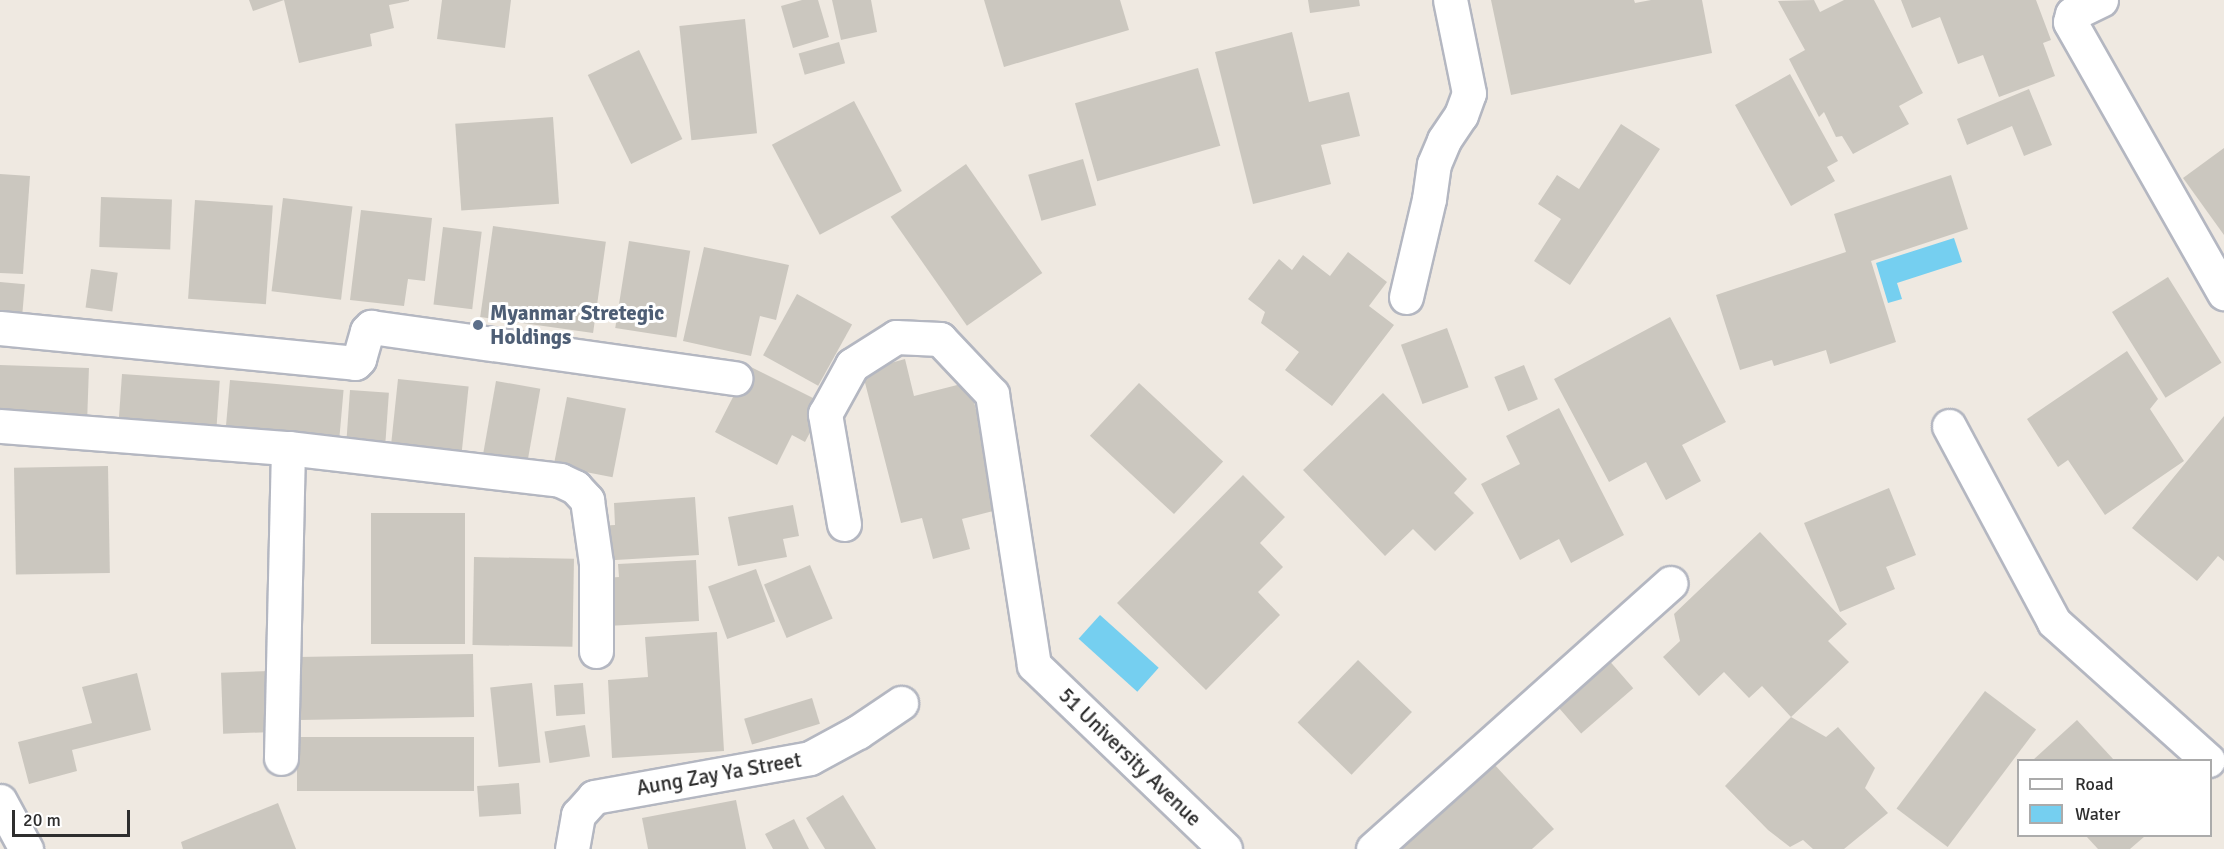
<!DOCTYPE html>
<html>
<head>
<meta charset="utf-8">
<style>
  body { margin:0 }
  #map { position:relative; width:2224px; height:849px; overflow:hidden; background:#efe9e1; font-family:Signika,sans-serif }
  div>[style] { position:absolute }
  .water>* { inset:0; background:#75cff0; transform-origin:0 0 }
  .building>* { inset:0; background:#cbc7bf; transform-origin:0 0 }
  .roads { filter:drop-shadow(2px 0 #b4b7c1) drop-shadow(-2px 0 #b4b7c1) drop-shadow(0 2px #b4b7c1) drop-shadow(0 -2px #b4b7c1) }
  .minor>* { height:33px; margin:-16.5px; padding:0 16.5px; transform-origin:16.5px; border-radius:16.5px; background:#fff }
  .dots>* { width:16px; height:16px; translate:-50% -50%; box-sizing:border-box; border:3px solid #fff; border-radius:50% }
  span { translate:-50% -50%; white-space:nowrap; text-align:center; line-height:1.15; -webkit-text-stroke:6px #fff; paint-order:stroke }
  .service-label { font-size:21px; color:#4e5e75; font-weight:700 }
  .left { translate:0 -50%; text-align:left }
  .street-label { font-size:21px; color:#2e2e2e }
  .legend { position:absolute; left:2017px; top:759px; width:195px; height:78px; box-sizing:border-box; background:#fff; border:2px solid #ababab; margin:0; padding:8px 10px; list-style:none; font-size:18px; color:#2e2e2e }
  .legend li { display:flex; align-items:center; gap:12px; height:30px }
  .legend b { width:30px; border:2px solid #ababab }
  .scale { position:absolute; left:12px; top:810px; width:118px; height:27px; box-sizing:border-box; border:3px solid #2e2e2e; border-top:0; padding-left:8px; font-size:18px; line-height:21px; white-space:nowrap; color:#2e2e2e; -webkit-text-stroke:4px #fff; paint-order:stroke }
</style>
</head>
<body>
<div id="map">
  <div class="water">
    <i style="clip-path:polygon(1954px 238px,1962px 262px,1897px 283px,1902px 299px,1888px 303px,1876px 263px)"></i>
    <i style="left:1100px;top:615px;width:79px;height:32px;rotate:42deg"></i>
  </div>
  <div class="building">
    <i style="clip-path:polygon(249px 0,284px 0,253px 11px)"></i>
    <i style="clip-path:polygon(284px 0,409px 0,409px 1px,389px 5px,394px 28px,370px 34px,372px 46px,299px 63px)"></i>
    <i style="clip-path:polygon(442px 0,511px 0,505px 48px,437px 39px)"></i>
    <i style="clip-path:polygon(802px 0,818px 0,829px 37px,793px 48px,781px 6px)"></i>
    <i style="clip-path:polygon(832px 0,871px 0,877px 32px,841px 40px)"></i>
    <i style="clip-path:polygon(984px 0,1120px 0,1129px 30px,1004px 67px)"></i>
    <i style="clip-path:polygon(1308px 0,1359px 0,1360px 6px,1310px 13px)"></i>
    <i style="clip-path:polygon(1491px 0,1634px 0,1635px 3px,1651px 0,1702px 0,1712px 53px,1511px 95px)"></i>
    <i style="clip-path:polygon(1814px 0,1820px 12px,1844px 0,1874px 0,1923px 93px,1899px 106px,1909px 124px,1853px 154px,1842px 136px,1836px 137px,1824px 112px,1819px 117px,1789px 59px,1805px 50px,1778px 1px)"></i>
    <i style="clip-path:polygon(1901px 0,2036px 0,2051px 40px,2043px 43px,2055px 76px,1999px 97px,1983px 55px,1958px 64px,1940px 17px,1912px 28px)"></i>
    <i style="left:745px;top:19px;width:115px;height:66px;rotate:84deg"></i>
    <i style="clip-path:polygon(1292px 32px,1309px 102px,1349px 92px,1360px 136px,1321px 145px,1331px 184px,1253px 204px,1215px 52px)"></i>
    <i style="left:839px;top:42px;width:22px;height:42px;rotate:74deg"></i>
    <i style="left:639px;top:50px;width:99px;height:57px;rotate:64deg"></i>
    <i style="left:1198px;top:68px;width:81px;height:128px;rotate:74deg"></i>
    <i style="clip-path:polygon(1790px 74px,1838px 161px,1827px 167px,1835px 181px,1791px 206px,1735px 105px)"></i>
    <i style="clip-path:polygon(2029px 89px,2052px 145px,2024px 156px,2012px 126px,1967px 145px,1957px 119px)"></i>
    <i style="left:854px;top:101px;width:102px;height:93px;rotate:62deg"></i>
    <i style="left:553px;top:117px;width:87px;height:98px;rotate:86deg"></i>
    <i style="clip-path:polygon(1621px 124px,1660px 149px,1570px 285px,1534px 261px,1561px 219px,1538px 204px,1557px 175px,1579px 189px)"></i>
    <i style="clip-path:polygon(2224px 148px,2224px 235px,2183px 178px)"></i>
    <i style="left:1083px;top:159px;width:48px;height:57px;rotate:74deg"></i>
    <i style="left:966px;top:164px;width:133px;height:92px;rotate:55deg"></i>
    <i style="clip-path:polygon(0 174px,30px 176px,23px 274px,0 273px)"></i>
    <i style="clip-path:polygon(1951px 175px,1968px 229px,1871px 261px,1896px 342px,1830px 364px,1826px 350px,1774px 366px,1772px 360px,1740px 370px,1716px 295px,1846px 252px,1834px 214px)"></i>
    <i style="left:101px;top:197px;width:71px;height:50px;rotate:2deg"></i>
    <i style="left:283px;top:198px;width:70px;height:94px;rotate:7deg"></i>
    <i style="left:195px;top:200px;width:78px;height:99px;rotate:4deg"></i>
    <i style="clip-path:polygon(361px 210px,432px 218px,425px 281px,408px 279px,404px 306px,350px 300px)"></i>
    <i style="left:493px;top:226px;width:114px;height:92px;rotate:8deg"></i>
    <i style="left:443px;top:227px;width:39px;height:78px;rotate:7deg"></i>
    <i style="left:629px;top:241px;width:62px;height:88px;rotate:9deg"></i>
    <i style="clip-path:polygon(704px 247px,789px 265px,776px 320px,760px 316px,751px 356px,683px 341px)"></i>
    <i style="clip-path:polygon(1348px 252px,1387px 282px,1369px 306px,1394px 325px,1332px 406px,1285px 370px,1299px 352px,1261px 323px,1265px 312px,1248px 299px,1279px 259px,1292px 270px,1303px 255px,1330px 276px)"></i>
    <i style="left:91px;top:269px;width:27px;height:39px;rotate:8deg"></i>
    <i style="left:2168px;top:277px;width:101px;height:66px;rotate:58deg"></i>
    <i style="left:0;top:282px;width:25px;height:32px;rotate:5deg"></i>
    <i style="left:797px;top:294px;width:63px;height:70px;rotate:29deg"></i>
    <i style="clip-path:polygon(1670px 317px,1726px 422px,1682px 445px,1701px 481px,1666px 500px,1646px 462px,1609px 482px,1554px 379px)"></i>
    <i style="left:1447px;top:328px;width:63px;height:49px;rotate:70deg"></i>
    <i style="clip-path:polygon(2127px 351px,2158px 399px,2150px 409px,2184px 461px,2105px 515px,2068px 460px,2058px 467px,2027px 419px)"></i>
    <i style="clip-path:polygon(905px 359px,914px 396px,969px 382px,1001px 509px,962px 519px,970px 549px,933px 559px,922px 518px,901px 523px,862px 371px)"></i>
    <i style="left:0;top:365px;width:89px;height:51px;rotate:2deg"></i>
    <i style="left:1524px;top:365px;width:37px;height:32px;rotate:68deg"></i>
    <i style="clip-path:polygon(749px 366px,825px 404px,805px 442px,792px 435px,777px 465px,715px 432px)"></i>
    <i style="left:122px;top:374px;width:98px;height:53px;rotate:4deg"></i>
    <i style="left:398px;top:379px;width:71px;height:74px;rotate:6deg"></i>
    <i style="left:230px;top:380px;width:114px;height:57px;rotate:5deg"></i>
    <i style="left:496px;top:381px;width:45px;height:78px;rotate:10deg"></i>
    <i style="left:1139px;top:383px;width:115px;height:72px;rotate:43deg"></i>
    <i style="left:350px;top:390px;width:39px;height:59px;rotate:4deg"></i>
    <i style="clip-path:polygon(1383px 393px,1467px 479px,1454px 493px,1474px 513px,1435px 551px,1413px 529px,1385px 556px,1303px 470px)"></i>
    <i style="left:567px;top:397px;width:60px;height:70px;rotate:11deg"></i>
    <i style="clip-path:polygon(1559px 408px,1624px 535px,1571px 563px,1559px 539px,1520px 560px,1481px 484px,1520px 464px,1506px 436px)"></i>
    <i style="clip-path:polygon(2224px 416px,2224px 561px,2218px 556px,2197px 581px,2132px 528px)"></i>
    <i style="left:108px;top:466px;width:107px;height:94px;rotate:89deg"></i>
    <i style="clip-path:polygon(1243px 475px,1285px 517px,1260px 543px,1283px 567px,1258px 592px,1280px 615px,1206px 690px,1117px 603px)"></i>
    <i style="clip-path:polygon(1889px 488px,1916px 555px,1886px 567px,1895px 589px,1840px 612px,1804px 523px)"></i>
    <i style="clip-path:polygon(695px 497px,699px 555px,599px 561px,597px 526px,615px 525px,614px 503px)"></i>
    <i style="clip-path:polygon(793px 505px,799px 536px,783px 539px,787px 557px,738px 566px,728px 517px)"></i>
    <i style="left:465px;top:513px;width:131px;height:94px;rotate:90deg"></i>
    <i style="clip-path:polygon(1760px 532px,1847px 624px,1828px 641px,1849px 662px,1791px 717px,1762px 686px,1749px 698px,1724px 672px,1699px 696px,1663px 657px,1680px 641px,1674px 614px)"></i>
    <i style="left:474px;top:557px;width:100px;height:88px;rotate:1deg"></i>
    <i style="clip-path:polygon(696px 560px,699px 621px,607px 626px,605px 578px,619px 577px,618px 564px)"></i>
    <i style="left:810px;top:565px;width:58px;height:50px;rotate:67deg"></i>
    <i style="left:756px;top:569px;width:56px;height:51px;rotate:70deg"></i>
    <i style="clip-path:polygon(717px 632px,724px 751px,612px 758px,608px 680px,648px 677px,645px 637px)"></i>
    <i style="left:473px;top:654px;width:63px;height:175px;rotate:89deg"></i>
    <i style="left:1607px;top:658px;width:40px;height:69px;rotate:49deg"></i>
    <i style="left:1358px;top:660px;width:75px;height:87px;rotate:44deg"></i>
    <i style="left:271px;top:671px;width:61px;height:50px;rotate:88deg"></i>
    <i style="clip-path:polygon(137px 673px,151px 730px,72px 750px,77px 771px,29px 784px,18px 742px,92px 723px,82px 687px)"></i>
    <i style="left:532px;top:683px;width:80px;height:42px;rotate:84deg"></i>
    <i style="left:583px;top:683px;width:31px;height:29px;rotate:86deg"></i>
    <i style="left:1985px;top:691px;width:64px;height:147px;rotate:37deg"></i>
    <i style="left:812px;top:698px;width:27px;height:71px;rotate:73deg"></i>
    <i style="clip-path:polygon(1791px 717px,1826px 737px,1838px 727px,1875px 768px,1865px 788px,1888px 813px,1844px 849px,1813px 849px,1803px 840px,1790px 847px,1768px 830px,1725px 786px)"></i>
    <i style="clip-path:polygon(2077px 720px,2114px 760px,2033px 760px)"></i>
    <i style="left:585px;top:725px;width:32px;height:41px;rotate:81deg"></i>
    <i style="left:474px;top:737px;width:54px;height:177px;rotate:90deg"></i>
    <i style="clip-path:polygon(1493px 763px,1554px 829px,1532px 849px,1399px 849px)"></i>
    <i style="left:519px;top:783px;width:31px;height:42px;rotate:86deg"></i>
    <i style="clip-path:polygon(843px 795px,876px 849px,825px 849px,806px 818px)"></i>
    <i style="clip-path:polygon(736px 800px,746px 849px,648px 849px,642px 818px)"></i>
    <i style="clip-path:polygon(278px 803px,296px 849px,183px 849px,181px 842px)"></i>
    <i style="clip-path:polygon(794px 819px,809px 849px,773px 849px,765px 834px)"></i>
    <i style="clip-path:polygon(2086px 836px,2145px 836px,2130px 849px,2098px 849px)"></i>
  </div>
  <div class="roads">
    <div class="minor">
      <i style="left:2101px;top:0;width:32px;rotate:154deg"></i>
      <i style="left:2072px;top:14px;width:8px;rotate:104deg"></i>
      <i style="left:2070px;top:22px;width:312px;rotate:60.4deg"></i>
      <i style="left:1406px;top:297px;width:101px;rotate:-76.8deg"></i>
      <i style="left:1429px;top:199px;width:35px;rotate:-82deg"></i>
      <i style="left:1434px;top:164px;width:26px;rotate:-67deg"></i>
      <i style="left:1444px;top:140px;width:30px;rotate:-56deg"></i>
      <i style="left:1461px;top:115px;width:23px;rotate:-70deg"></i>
      <i style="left:1469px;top:93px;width:95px;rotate:-101.5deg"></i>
      <i style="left:0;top:328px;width:357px;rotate:5.6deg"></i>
      <i style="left:355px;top:363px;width:6px;rotate:-45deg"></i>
      <i style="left:359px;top:359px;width:29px;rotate:-74deg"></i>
      <i style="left:367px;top:331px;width:6px;rotate:-45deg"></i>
      <i style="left:371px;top:327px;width:368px;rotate:8deg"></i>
      <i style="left:0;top:426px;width:289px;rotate:4.4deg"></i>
      <i style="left:288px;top:448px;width:310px;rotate:91.3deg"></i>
      <i style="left:1949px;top:426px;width:222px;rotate:61.8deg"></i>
      <i style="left:2054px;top:622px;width:207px;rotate:41.9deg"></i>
      <i style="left:288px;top:448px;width:274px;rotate:6.7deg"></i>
      <i style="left:560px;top:480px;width:17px;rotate:25deg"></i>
      <i style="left:575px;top:487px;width:18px;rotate:47deg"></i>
      <i style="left:587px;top:500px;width:64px;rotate:81.9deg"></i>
      <i style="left:596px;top:563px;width:88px;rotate:90deg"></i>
      <i style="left:844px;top:524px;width:112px;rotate:-99.8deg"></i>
      <i style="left:825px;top:414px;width:56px;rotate:-61.1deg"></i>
      <i style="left:852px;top:365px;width:52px;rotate:-32.5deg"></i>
      <i style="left:896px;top:337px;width:44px;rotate:2.6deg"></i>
      <i style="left:940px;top:339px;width:76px;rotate:46.6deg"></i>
      <i style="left:992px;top:394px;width:274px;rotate:81.2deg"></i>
      <i style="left:1034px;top:665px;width:265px;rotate:43.9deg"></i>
      <i style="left:0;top:801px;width:55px;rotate:61.6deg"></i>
      <i style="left:572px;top:849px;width:35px;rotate:-80deg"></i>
      <i style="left:578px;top:815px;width:24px;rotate:-48deg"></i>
      <i style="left:594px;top:797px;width:219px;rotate:-10.2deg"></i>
      <i style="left:810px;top:758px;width:55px;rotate:-28.4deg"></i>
      <i style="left:858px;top:732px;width:52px;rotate:-34deg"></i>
      <i style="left:1373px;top:849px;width:399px;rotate:-41.8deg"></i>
    </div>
  </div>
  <div class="dots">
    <i style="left:478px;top:325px;background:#5c6f8a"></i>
  </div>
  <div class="service-label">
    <span class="left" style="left:490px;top:325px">Myanmar Stretegic<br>Holdings</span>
  </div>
  <div class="street-label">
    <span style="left:1130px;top:757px;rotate:44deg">51 University Avenue</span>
    <span style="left:719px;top:774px;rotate:-10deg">Aung Zay Ya Street</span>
  </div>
  <ul class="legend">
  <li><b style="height:8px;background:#fff"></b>Road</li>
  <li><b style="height:16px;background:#75cff0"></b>Water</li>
  </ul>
  <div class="scale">20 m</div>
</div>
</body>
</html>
